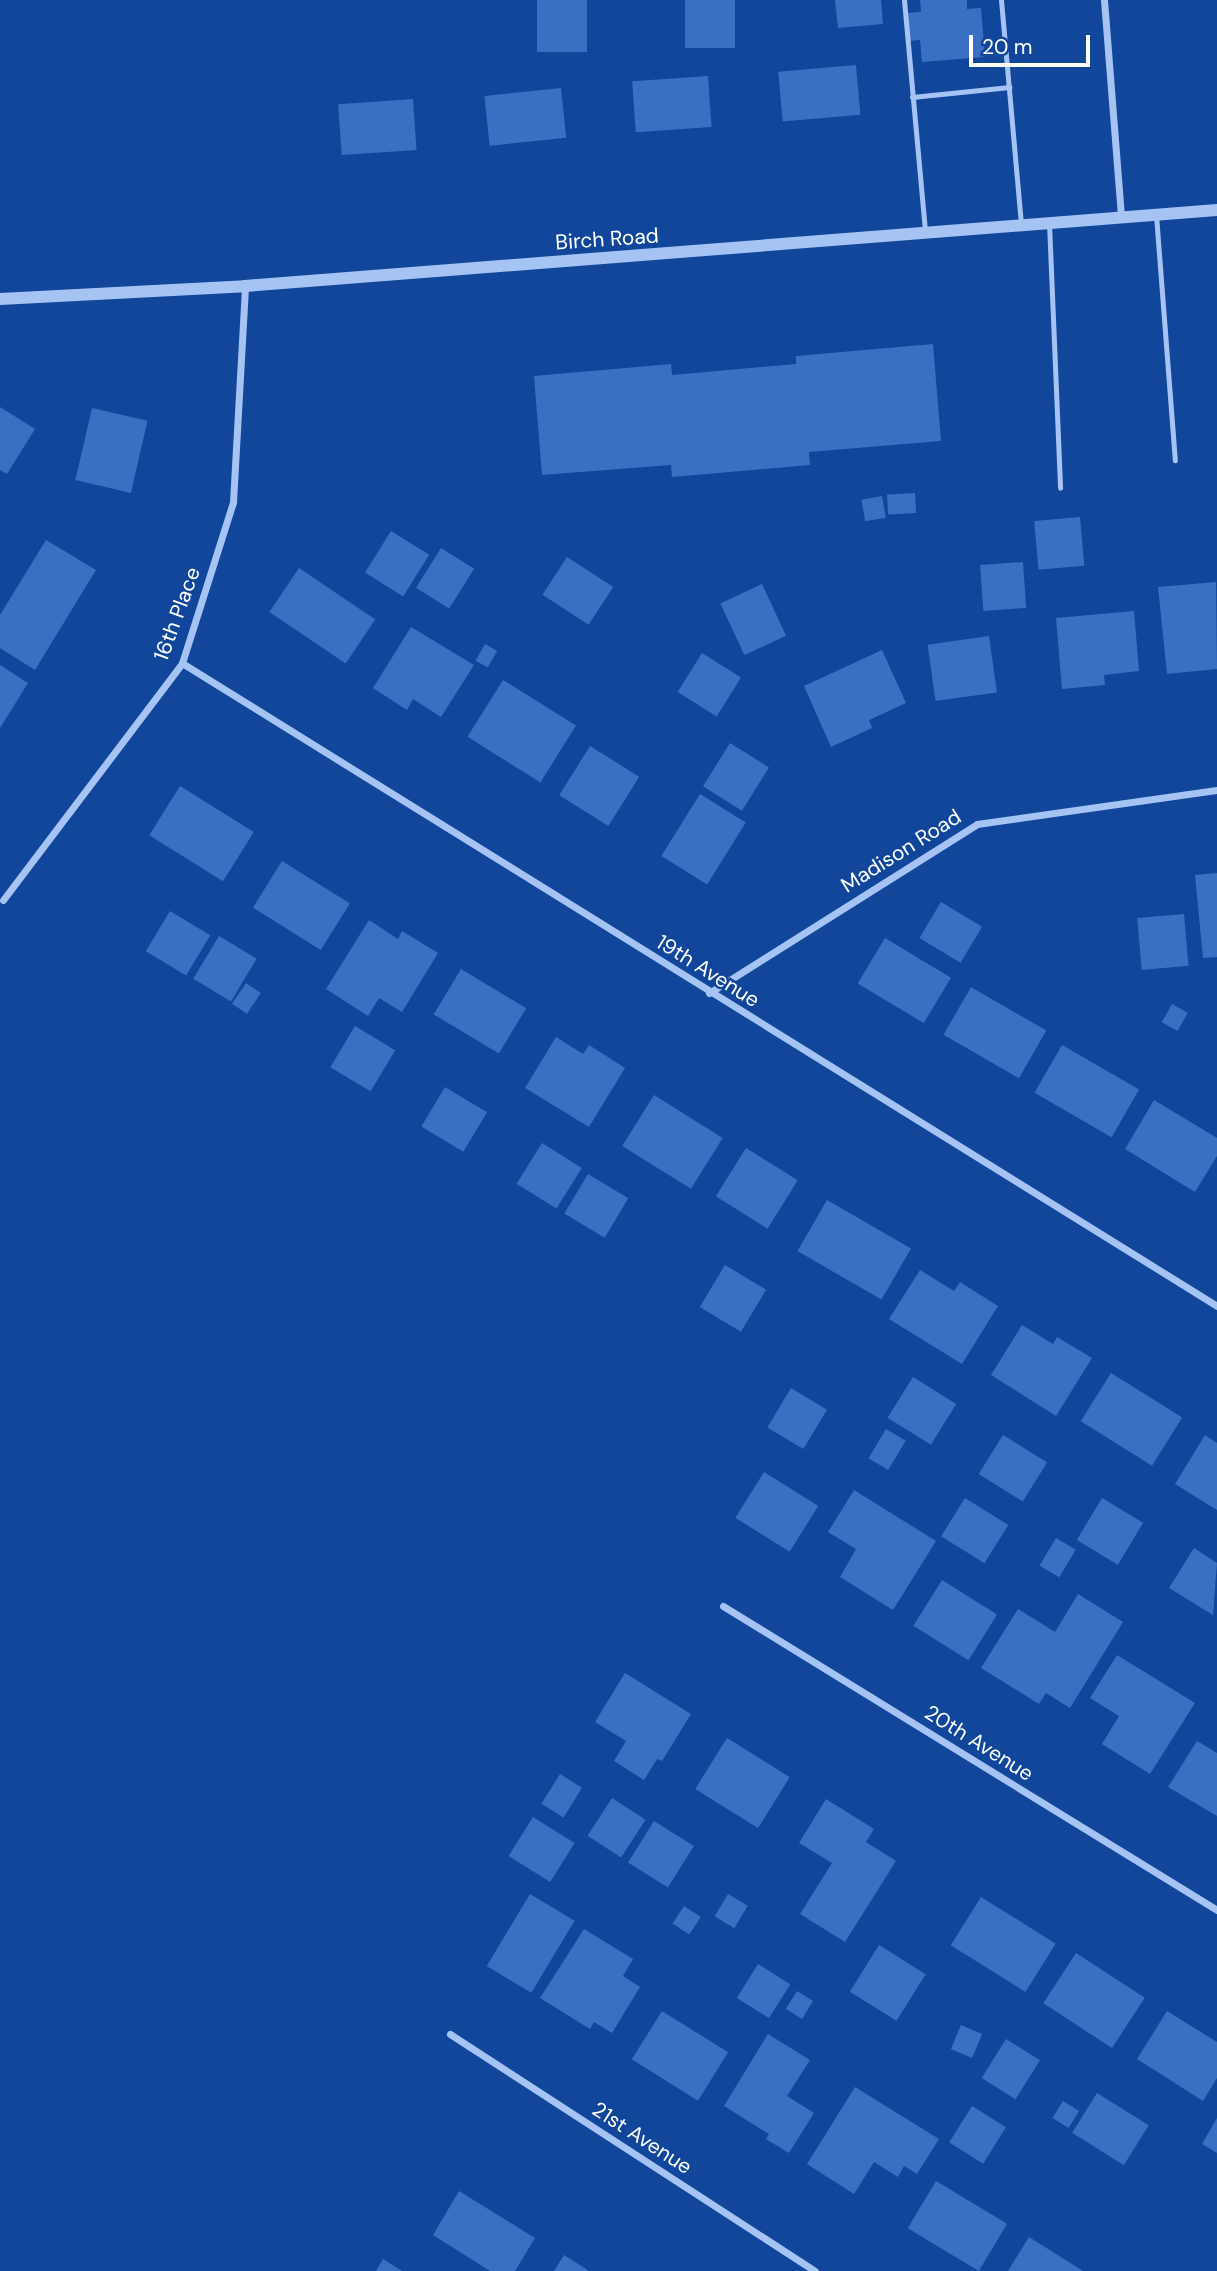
<!DOCTYPE html>
<html>
<head>
<meta charset="utf-8">
<style>
  body { margin:0 }
  #map { position:relative; width:1217px; height:2271px; overflow:hidden; background:#11469b; font-family:"DM Sans",sans-serif }
  div>[style] { position:absolute }
  .building>* { inset:0; background:#3a70c2; transform-origin:0 0 }
  .service>* { height:5px; margin:-2.5px; padding:0 2.5px; transform-origin:2.5px; border-radius:2.5px; background:#a5c4f4 }
  .minor>* { height:7px; margin:-3.5px; padding:0 3.5px; transform-origin:3.5px; border-radius:3.5px; background:#a5c4f4 }
  .tertiary>* { height:12px; margin:-6px; padding:0 6px; transform-origin:6px; border-radius:6px; background:#a5c4f4 }
  span { translate:-50% -50%; white-space:nowrap; text-align:center; line-height:1.15; -webkit-text-stroke:5px #11469b; paint-order:stroke }
  .street-label { font-size:21px; color:#fff }
  .scale { position:absolute; left:969px; top:35px; width:121px; height:32px; box-sizing:border-box; border:4px solid #fff; border-top:0; padding-left:9px; font-size:21px; line-height:24px; white-space:nowrap; color:#fff; -webkit-text-stroke:5px #11469b; paint-order:stroke }
</style>
</head>
<body>
<div id="map">
  <div class="building">
    <i style="left:537px;top:0;width:50px;height:52px"></i>
    <i style="left:685px;top:0;width:50px;height:48px"></i>
    <i style="clip-path:polygon(835px 0,881px 0,883px 24px,838px 28px)"></i>
    <i style="clip-path:polygon(920px 0,967px 0,967px 9px,981px 8px,985px 57px,922px 62px,920px 40px,909px 41px,907px 13px,921px 12px)"></i>
    <i style="left:856px;top:65px;width:50px;height:78px;rotate:85deg"></i>
    <i style="left:708px;top:76px;width:51px;height:76px;rotate:86deg"></i>
    <i style="left:561px;top:88px;width:50px;height:77px;rotate:84deg"></i>
    <i style="left:413px;top:99px;width:51px;height:75px;rotate:86deg"></i>
    <i style="clip-path:polygon(933px 344px,941px 441px,809px 452px,810px 465px,672px 477px,671px 465px,542px 475px,534px 376px,671px 364px,672px 375px,796px 364px,796px 356px)"></i>
    <i style="clip-path:polygon(0 407px,35px 429px,7px 474px,0 470px)"></i>
    <i style="left:92px;top:408px;width:57px;height:74px;rotate:13deg"></i>
    <i style="left:915px;top:493px;width:20px;height:28px;rotate:87deg"></i>
    <i style="left:882px;top:496px;width:22px;height:21px;rotate:80deg"></i>
    <i style="left:1080px;top:517px;width:49px;height:46px;rotate:85deg"></i>
    <i style="left:391px;top:531px;width:45px;height:49px;rotate:32deg"></i>
    <i style="clip-path:polygon(46px 540px,96px 570px,35px 670px,0 648px,0 615px)"></i>
    <i style="left:441px;top:548px;width:39px;height:47px;rotate:32deg"></i>
    <i style="left:567px;top:557px;width:55px;height:45px;rotate:33deg"></i>
    <i style="left:1023px;top:562px;width:46px;height:43px;rotate:86deg"></i>
    <i style="left:299px;top:568px;width:92px;height:53px;rotate:34deg"></i>
    <i style="clip-path:polygon(1216px 582px,1217px 669px,1167px 674px,1158px 587px)"></i>
    <i style="left:762px;top:584px;width:57px;height:46px;rotate:65deg"></i>
    <i style="clip-path:polygon(1134px 611px,1139px 671px,1104px 675px,1105px 685px,1062px 689px,1056px 618px)"></i>
    <i style="clip-path:polygon(411px 627px,474px 665px,441px 717px,413px 699px,407px 710px,373px 688px)"></i>
    <i style="left:989px;top:636px;width:57px;height:62px;rotate:82deg"></i>
    <i style="left:485px;top:644px;width:14px;height:19px;rotate:30deg"></i>
    <i style="clip-path:polygon(882px 650px,906px 703px,869px 720px,872px 728px,831px 747px,804px 686px)"></i>
    <i style="left:702px;top:653px;width:46px;height:46px;rotate:32deg"></i>
    <i style="clip-path:polygon(0 665px,28px 683px,0 728px)"></i>
    <i style="left:503px;top:680px;width:86px;height:67px;rotate:32deg"></i>
    <i style="left:730px;top:743px;width:46px;height:51px;rotate:32deg"></i>
    <i style="left:590px;top:746px;width:58px;height:58px;rotate:32deg"></i>
    <i style="left:180px;top:786px;width:87px;height:58px;rotate:32deg"></i>
    <i style="left:700px;top:794px;width:54px;height:73px;rotate:32deg"></i>
    <i style="left:282px;top:861px;width:80px;height:55px;rotate:32deg"></i>
    <i style="clip-path:polygon(1217px 873px,1217px 957px,1203px 958px,1195px 875px)"></i>
    <i style="left:941px;top:902px;width:48px;height:42px;rotate:31deg"></i>
    <i style="left:170px;top:911px;width:47px;height:47px;rotate:31deg"></i>
    <i style="left:1184px;top:914px;width:52px;height:47px;rotate:85deg"></i>
    <i style="clip-path:polygon(369px 920px,398px 939px,402px 931px,438px 953px,402px 1012px,379px 998px,368px 1016px,326px 989px)"></i>
    <i style="left:219px;top:936px;width:44px;height:50px;rotate:31deg"></i>
    <i style="left:885px;top:938px;width:77px;height:53px;rotate:31deg"></i>
    <i style="left:461px;top:969px;width:76px;height:53px;rotate:31deg"></i>
    <i style="left:246px;top:983px;width:18px;height:25px;rotate:34deg"></i>
    <i style="left:971px;top:987px;width:87px;height:55px;rotate:30deg"></i>
    <i style="left:1172px;top:1004px;width:18px;height:21px;rotate:29deg"></i>
    <i style="left:355px;top:1026px;width:47px;height:48px;rotate:31deg"></i>
    <i style="clip-path:polygon(556px 1037px,583px 1054px,589px 1045px,625px 1068px,589px 1127px,525px 1088px)"></i>
    <i style="left:1062px;top:1045px;width:89px;height:55px;rotate:30deg"></i>
    <i style="left:445px;top:1087px;width:49px;height:46px;rotate:31deg"></i>
    <i style="left:654px;top:1095px;width:81px;height:60px;rotate:32deg"></i>
    <i style="clip-path:polygon(1154px 1100px,1217px 1138px,1217px 1156px,1195px 1192px,1125px 1149px)"></i>
    <i style="left:542px;top:1143px;width:47px;height:48px;rotate:32deg"></i>
    <i style="left:746px;top:1148px;width:61px;height:57px;rotate:32deg"></i>
    <i style="left:588px;top:1174px;width:47px;height:46px;rotate:31deg"></i>
    <i style="left:827px;top:1200px;width:97px;height:59px;rotate:30deg"></i>
    <i style="left:725px;top:1265px;width:48px;height:49px;rotate:31deg"></i>
    <i style="clip-path:polygon(920px 1270px,954px 1291px,960px 1282px,998px 1306px,962px 1364px,889px 1319px)"></i>
    <i style="clip-path:polygon(1022px 1325px,1053px 1344px,1057px 1337px,1092px 1358px,1056px 1416px,991px 1375px)"></i>
    <i style="left:1111px;top:1373px;width:84px;height:57px;rotate:32deg"></i>
    <i style="left:913px;top:1377px;width:51px;height:48px;rotate:32deg"></i>
    <i style="left:791px;top:1388px;width:42px;height:46px;rotate:31deg"></i>
    <i style="left:886px;top:1429px;width:23px;height:34px;rotate:31deg"></i>
    <i style="left:1003px;top:1435px;width:52px;height:46px;rotate:32deg"></i>
    <i style="clip-path:polygon(1205px 1435px,1217px 1443px,1217px 1510px,1175px 1484px)"></i>
    <i style="left:764px;top:1472px;width:64px;height:54px;rotate:32deg"></i>
    <i style="clip-path:polygon(854px 1490px,936px 1541px,893px 1610px,840px 1577px,856px 1549px,828px 1532px)"></i>
    <i style="left:965px;top:1498px;width:51px;height:45px;rotate:32deg"></i>
    <i style="left:1102px;top:1498px;width:48px;height:49px;rotate:31deg"></i>
    <i style="left:1056px;top:1538px;width:23px;height:32px;rotate:31deg"></i>
    <i style="clip-path:polygon(1194px 1548px,1217px 1563px,1213px 1615px,1169px 1588px)"></i>
    <i style="left:942px;top:1580px;width:65px;height:54px;rotate:32deg"></i>
    <i style="clip-path:polygon(1078px 1594px,1123px 1622px,1070px 1708px,1046px 1693px,1039px 1704px,981px 1668px,1018px 1609px,1055px 1632px)"></i>
    <i style="clip-path:polygon(1117px 1655px,1195px 1703px,1150px 1774px,1102px 1744px,1119px 1716px,1090px 1698px)"></i>
    <i style="clip-path:polygon(625px 1673px,691px 1714px,662px 1761px,657px 1759px,644px 1780px,614px 1761px,626px 1741px,595px 1722px)"></i>
    <i style="left:727px;top:1738px;width:74px;height:60px;rotate:32deg"></i>
    <i style="clip-path:polygon(1197px 1741px,1217px 1753px,1217px 1816px,1168px 1787px)"></i>
    <i style="left:560px;top:1774px;width:26px;height:35px;rotate:32deg"></i>
    <i style="left:612px;top:1798px;width:40px;height:45px;rotate:33deg"></i>
    <i style="clip-path:polygon(826px 1799px,874px 1829px,866px 1842px,896px 1861px,845px 1942px,800px 1914px,832px 1863px,799px 1843px)"></i>
    <i style="left:533px;top:1817px;width:49px;height:46px;rotate:32deg"></i>
    <i style="left:654px;top:1821px;width:47px;height:49px;rotate:32deg"></i>
    <i style="left:530px;top:1894px;width:52px;height:84px;rotate:31deg"></i>
    <i style="left:728px;top:1894px;width:23px;height:26px;rotate:31deg"></i>
    <i style="left:981px;top:1897px;width:88px;height:57px;rotate:32deg"></i>
    <i style="left:684px;top:1906px;width:20px;height:21px;rotate:33deg"></i>
    <i style="clip-path:polygon(584px 1929px,633px 1959px,623px 1976px,640px 1987px,612px 2033px,594px 2022px,590px 2029px,540px 1998px)"></i>
    <i style="left:879px;top:1945px;width:55px;height:55px;rotate:32deg"></i>
    <i style="left:1076px;top:1953px;width:82px;height:60px;rotate:33deg"></i>
    <i style="left:758px;top:1964px;width:38px;height:40px;rotate:32deg"></i>
    <i style="left:797px;top:1991px;width:19px;height:21px;rotate:32deg"></i>
    <i style="left:662px;top:2011px;width:78px;height:57px;rotate:32deg"></i>
    <i style="clip-path:polygon(1167px 2011px,1217px 2042px,1217px 2078px,1203px 2101px,1137px 2059px)"></i>
    <i style="left:961px;top:2025px;width:23px;height:26px;rotate:23deg"></i>
    <i style="clip-path:polygon(768px 2034px,810px 2060px,787px 2096px,814px 2113px,789px 2153px,766px 2139px,769px 2134px,724px 2106px)"></i>
    <i style="left:1006px;top:2039px;width:40px;height:46px;rotate:32deg"></i>
    <i style="clip-path:polygon(855px 2087px,939px 2139px,917px 2174px,904px 2166px,898px 2177px,874px 2162px,854px 2194px,807px 2164px)"></i>
    <i style="left:1097px;top:2093px;width:61px;height:47px;rotate:32deg"></i>
    <i style="left:1063px;top:2101px;width:19px;height:20px;rotate:32deg"></i>
    <i style="left:972px;top:2106px;width:40px;height:43px;rotate:32deg"></i>
    <i style="clip-path:polygon(1217px 2118px,1217px 2153px,1202px 2144px)"></i>
    <i style="left:936px;top:2181px;width:83px;height:55px;rotate:31deg"></i>
    <i style="clip-path:polygon(459px 2191px,535px 2238px,515px 2271px,490px 2271px,433px 2235px)"></i>
    <i style="clip-path:polygon(1029px 2237px,1083px 2271px,1008px 2271px)"></i>
    <i style="clip-path:polygon(564px 2255px,589px 2271px,554px 2271px)"></i>
    <i style="clip-path:polygon(383px 2259px,402px 2271px,376px 2271px)"></i>
  </div>
  <div class="service">
    <i style="left:904px;top:0;width:234px;rotate:84.8deg"></i>
    <i style="left:1001px;top:0;width:226px;rotate:84.9deg"></i>
    <i style="left:912px;top:97px;width:98px;rotate:-5.9deg"></i>
    <i style="left:1156px;top:215px;width:246px;rotate:85.6deg"></i>
    <i style="left:1049px;top:223px;width:265px;rotate:87.6deg"></i>
  </div>
  <div class="minor">
    <i style="left:1104px;top:0;width:219px;rotate:85.5deg"></i>
    <i style="left:182px;top:663px;width:1218px;rotate:31.85deg"></i>
    <i style="left:3px;top:900px;width:297px;rotate:-52.9deg"></i>
    <i style="left:182px;top:663px;width:169px;rotate:-72.4deg"></i>
    <i style="left:233px;top:502px;width:216px;rotate:-86.8deg"></i>
    <i style="left:709px;top:993px;width:317px;rotate:-32.2deg"></i>
    <i style="left:977px;top:824px;width:242px;rotate:-8.1deg"></i>
    <i style="left:723px;top:1606px;width:580px;rotate:31.61deg"></i>
    <i style="left:450px;top:2034px;width:435px;rotate:33deg"></i>
  </div>
  <div class="tertiary">
    <i style="left:0;top:299px;width:245px;rotate:-3deg"></i>
    <i style="left:245px;top:286px;width:975px;rotate:-4.47deg"></i>
  </div>
  <div class="street-label">
    <span style="left:607px;top:239px;rotate:-4deg">Birch Road</span>
    <span style="left:177px;top:614px;rotate:-70deg">16th Place</span>
    <span style="left:901px;top:851px;rotate:-32deg">Madison Road</span>
    <span style="left:708px;top:971px;rotate:32deg">19th Avenue</span>
    <span style="left:979px;top:1743px;rotate:32deg">20th Avenue</span>
    <span style="left:642px;top:2138px;rotate:33deg">21st Avenue</span>
  </div>
  <div class="scale">20 m</div>
</div>
</body>
</html>
